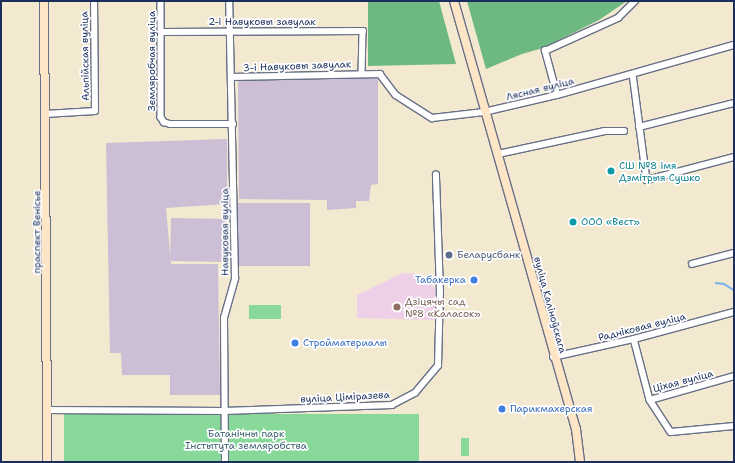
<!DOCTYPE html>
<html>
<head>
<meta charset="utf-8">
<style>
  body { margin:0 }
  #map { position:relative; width:735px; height:463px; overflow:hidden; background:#f3e8d0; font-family:"Shantell Sans",sans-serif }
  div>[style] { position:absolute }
  .built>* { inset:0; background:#edd0e8 }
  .industrial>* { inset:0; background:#ccbed4; transform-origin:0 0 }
  .green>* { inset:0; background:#88d999; transform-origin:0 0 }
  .forest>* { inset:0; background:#6eb981 }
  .stream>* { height:1.5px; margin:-0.75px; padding:0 0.75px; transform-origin:0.75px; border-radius:0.75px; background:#77b5ea }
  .roads { filter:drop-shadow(1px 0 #677086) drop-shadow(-1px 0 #677086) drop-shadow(0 1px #677086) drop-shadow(0 -1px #677086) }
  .street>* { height:5.5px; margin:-2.75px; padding:0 2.75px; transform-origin:2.75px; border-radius:2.75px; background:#fff }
  .secondary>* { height:8px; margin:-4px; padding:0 4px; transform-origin:4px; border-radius:4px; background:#fee5c5 }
  .dots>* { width:11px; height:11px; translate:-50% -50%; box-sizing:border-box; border:2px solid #fff; border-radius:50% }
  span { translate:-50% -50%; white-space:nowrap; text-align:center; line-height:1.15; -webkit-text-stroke:3.5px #fff; paint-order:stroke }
  .street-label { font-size:10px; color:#1b2f5e }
  .culture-label { font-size:10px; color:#0d838f }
  .left { translate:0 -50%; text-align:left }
  .service-label { font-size:10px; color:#4e5e75 }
  .shop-label { font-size:10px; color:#366cbe }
  .right { translate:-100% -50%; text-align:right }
  .education-label { font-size:10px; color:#785e54 }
  .park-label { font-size:10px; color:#3c6270 }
  .frame { position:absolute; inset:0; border:2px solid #1b2f5e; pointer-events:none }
</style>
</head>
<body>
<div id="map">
  <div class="built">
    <i style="clip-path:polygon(403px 273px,418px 274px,436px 289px,438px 320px,357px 318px,357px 295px)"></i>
  </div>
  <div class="industrial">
    <i style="clip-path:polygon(378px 76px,378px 184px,371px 185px,369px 201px,356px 201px,356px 208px,327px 210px,327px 200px,239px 199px,238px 79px)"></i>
    <i style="clip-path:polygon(227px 139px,227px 204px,166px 208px,171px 264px,218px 264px,220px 395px,170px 395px,170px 375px,122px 375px,121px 353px,110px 353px,106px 143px)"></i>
    <i style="left:237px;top:203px;width:73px;height:63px"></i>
    <i style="left:171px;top:218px;width:55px;height:43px;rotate:1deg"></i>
  </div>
  <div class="green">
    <i style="left:281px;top:305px;width:14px;height:32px;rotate:90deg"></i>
    <i style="left:419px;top:414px;width:48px;height:355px;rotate:90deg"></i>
    <i style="left:461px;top:438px;width:8px;height:18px"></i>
  </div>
  <div class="forest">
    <i style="clip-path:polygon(368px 1px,439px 1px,456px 64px,368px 66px)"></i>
    <i style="clip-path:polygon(467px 1px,627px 1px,599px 20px,543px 48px,522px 54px,486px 69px)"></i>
  </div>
  <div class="stream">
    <i style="left:716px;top:283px;width:8px;rotate:7deg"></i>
    <i style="left:724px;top:284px;width:12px;rotate:31deg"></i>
  </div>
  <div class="roads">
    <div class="street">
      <i style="left:161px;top:1px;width:116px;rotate:90deg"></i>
      <i style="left:161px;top:117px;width:6px;rotate:59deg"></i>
      <i style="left:164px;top:122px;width:6px;rotate:18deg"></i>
      <i style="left:170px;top:124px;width:63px"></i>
      <i style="left:162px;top:32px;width:201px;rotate:-0.3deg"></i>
      <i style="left:363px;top:31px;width:43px;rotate:91.3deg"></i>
      <i style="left:633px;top:74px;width:107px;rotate:82.5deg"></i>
      <i style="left:647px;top:180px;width:90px;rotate:-14.8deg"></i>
      <i style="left:232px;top:77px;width:148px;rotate:-1.2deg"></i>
      <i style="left:380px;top:74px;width:26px;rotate:53deg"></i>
      <i style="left:396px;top:95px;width:43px;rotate:32.6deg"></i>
      <i style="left:432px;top:118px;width:52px;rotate:-6.6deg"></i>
      <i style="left:484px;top:112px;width:75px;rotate:-13.1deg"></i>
      <i style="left:557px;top:95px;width:184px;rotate:-15.8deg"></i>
      <i style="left:557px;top:95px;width:46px;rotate:-105.3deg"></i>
      <i style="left:545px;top:51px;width:80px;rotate:-24.3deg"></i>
      <i style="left:618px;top:18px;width:24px;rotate:-45deg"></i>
      <i style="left:45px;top:114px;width:50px;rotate:-3.4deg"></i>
      <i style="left:95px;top:111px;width:110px;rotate:-90.5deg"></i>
      <i style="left:639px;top:127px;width:98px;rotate:-14.2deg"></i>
      <i style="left:498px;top:154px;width:109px;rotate:-12.1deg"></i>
      <i style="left:605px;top:131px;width:19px"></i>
      <i style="left:692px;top:264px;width:43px;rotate:-14.7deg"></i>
      <i style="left:634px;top:339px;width:63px;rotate:75.3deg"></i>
      <i style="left:650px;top:400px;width:87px;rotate:-15.9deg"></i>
      <i style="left:553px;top:357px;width:83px;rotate:-12.5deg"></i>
      <i style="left:634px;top:339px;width:104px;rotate:-15.1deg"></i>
      <i style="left:650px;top:400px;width:38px;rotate:57deg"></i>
      <i style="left:671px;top:432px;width:63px;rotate:-5.4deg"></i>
      <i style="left:46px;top:410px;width:178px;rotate:0.3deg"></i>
      <i style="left:224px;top:411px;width:168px;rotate:-2deg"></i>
      <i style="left:392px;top:405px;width:26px;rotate:-28deg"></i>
      <i style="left:415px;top:393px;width:35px;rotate:-50deg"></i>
      <i style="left:438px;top:366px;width:74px;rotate:-88.5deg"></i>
      <i style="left:440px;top:292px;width:117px;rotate:-92deg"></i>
      <i style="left:225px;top:462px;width:144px;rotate:-90.4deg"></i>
      <i style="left:224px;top:318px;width:41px;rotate:-74.2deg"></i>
      <i style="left:235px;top:279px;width:278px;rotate:-91.2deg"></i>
    </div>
    <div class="secondary">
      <i style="left:44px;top:1px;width:461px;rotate:89.6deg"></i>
      <i style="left:454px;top:1px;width:445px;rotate:74.1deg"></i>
      <i style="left:576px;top:429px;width:33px;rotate:83deg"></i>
    </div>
  </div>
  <div class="dots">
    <i style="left:611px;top:171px;background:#0f9aa8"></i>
    <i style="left:573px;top:222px;background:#0f9aa8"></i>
    <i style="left:449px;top:255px;background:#5c6f8a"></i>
    <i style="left:474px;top:280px;background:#3f7fe0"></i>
    <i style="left:397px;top:307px;background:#8d6e63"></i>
    <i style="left:295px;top:343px;background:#3f7fe0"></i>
    <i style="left:502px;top:409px;background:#3f7fe0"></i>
  </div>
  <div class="street-label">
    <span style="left:262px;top:22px">2-і Навуковы завулак</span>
    <span style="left:85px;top:56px;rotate:-91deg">Альпійская вуліца</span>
    <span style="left:152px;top:61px;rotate:-90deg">Земляробчая вуліца</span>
    <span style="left:297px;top:66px;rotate:-2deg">3-і Навуковы завулак</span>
    <span style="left:540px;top:89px;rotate:-14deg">Лясная вуліца</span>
    <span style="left:37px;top:232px;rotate:-90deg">праспект Венісье</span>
    <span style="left:225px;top:232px;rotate:-90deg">Навуковая вуліца</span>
    <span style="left:550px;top:305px;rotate:75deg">вуліца Каліноўскага</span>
    <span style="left:642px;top:327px;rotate:-14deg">Радніковая вуліца</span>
    <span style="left:683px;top:381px;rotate:-15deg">Ціхая вуліца</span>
    <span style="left:345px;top:397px;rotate:-3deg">вуліца Ціміразева</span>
  </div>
  <div class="culture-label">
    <span class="left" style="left:619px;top:171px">СШ №8 імя<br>Дзмітрыя Сушко</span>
    <span class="left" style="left:581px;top:222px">ООО «Вест»</span>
  </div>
  <div class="service-label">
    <span class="left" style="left:457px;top:255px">Беларусбанк</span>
  </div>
  <div class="shop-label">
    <span class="right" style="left:466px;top:280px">Табакерка</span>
    <span class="left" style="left:303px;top:343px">Стройматериалы</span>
    <span class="left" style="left:510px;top:409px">Парикмахерская</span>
  </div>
  <div class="education-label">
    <span class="left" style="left:405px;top:307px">Дзіцячы сад<br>№8 «Каласок»</span>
  </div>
  <div class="park-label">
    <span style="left:246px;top:439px">Батанічны парк<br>Інстытута земляробства</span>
  </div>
  <div class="frame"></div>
</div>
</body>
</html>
